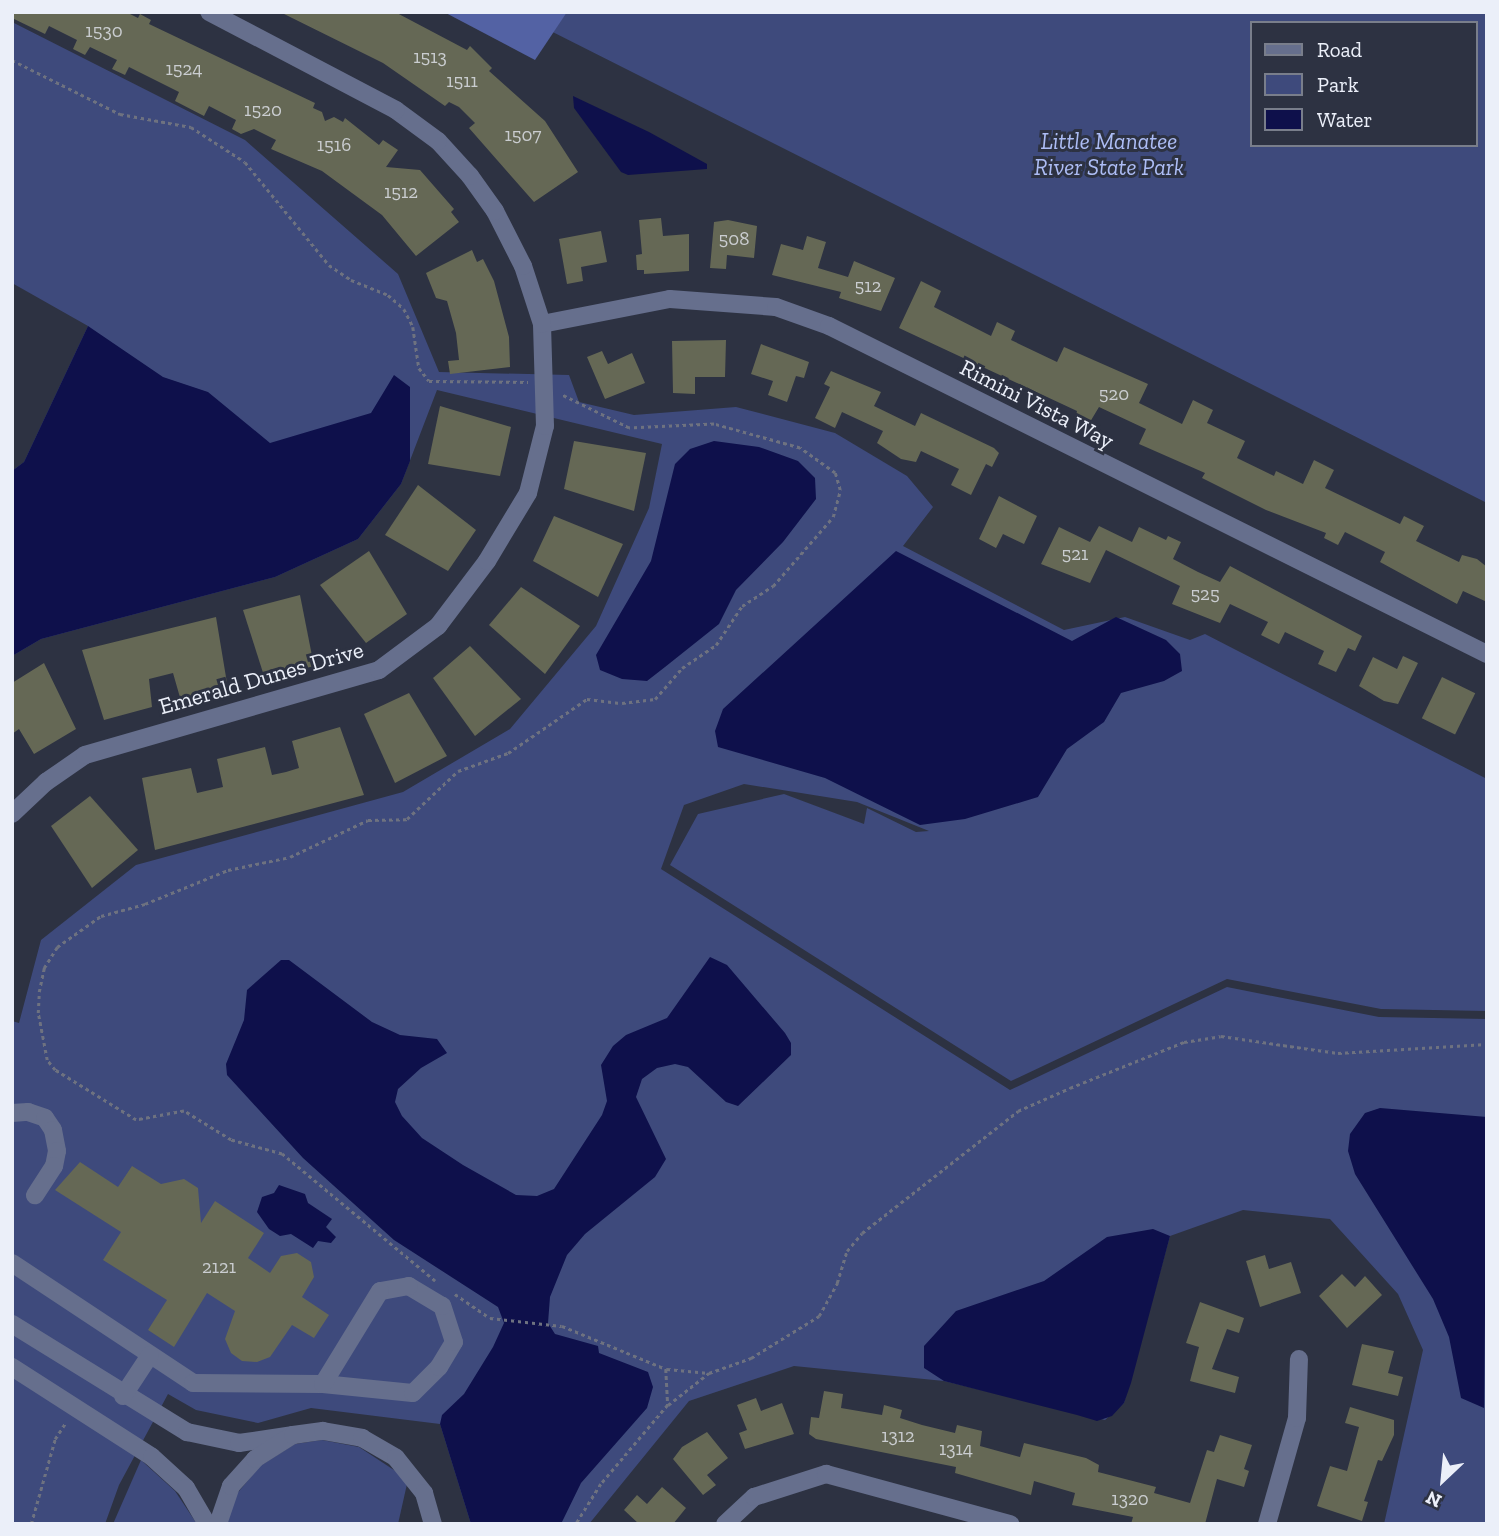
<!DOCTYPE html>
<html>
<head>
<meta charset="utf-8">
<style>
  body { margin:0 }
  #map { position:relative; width:1499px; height:1536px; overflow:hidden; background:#2d3242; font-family:"Zilla Slab",serif }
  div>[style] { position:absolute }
  .green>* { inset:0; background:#3e4a7c }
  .forest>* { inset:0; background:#5362a4 }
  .water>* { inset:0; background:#0e104b }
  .building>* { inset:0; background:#656855; transform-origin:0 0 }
  .path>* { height:2.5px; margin-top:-1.25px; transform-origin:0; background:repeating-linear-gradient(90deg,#6e7280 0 3.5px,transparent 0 7px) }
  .minor>* { height:18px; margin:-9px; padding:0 9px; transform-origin:9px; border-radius:9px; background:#666f8d }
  span { translate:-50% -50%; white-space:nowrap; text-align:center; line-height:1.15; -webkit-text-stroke:6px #2d3242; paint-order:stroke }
  .number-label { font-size:19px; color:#cacdd0 }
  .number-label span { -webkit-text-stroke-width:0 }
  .park-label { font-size:23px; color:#adbdf5; font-style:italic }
  .street-label { font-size:23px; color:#ebeff9 }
  .frame { position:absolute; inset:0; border:14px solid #ebeff9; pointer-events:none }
  .legend { position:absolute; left:1250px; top:21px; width:228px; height:126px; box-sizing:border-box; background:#2d3242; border:2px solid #797e8b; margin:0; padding:9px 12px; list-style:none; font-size:21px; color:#ebeff9 }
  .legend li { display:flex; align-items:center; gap:14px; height:35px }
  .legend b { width:35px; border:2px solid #797e8b }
  .north { position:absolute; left:1408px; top:1445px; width:70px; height:70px; -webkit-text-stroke:5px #2d3242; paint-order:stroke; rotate:206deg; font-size:19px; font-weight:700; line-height:28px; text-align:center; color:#ebeff9 }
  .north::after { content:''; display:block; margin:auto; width:24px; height:32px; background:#ebeff9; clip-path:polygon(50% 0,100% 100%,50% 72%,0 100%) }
</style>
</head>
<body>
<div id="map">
  <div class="green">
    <i style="clip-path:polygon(evenodd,513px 12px,1487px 12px,1487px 503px,513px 12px,1252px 23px,1476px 23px,1476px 145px,1252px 145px,1252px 23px)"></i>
    <i style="clip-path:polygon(12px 22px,245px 140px,398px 274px,439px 372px,569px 375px,579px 402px,634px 415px,736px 407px,835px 433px,907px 476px,933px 507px,903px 546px,1064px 630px,1125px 617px,1190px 640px,1205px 634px,1487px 779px,1487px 1011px,1381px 1009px,1227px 979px,1011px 1081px,670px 865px,698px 814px,784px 794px,864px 824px,867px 808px,916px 832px,929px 831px,857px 802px,744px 784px,684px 805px,661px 869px,1010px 1090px,1227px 987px,1379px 1017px,1487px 1019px,1487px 1524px,1384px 1524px,1423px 1350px,1398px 1294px,1330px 1219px,1243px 1210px,1170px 1236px,1124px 1403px,1105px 1420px,944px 1381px,794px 1366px,689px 1401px,589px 1524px,471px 1524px,440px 1424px,311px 1408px,258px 1423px,196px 1410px,168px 1394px,119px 1485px,105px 1524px,12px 1524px,12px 1021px,19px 1023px,41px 940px,136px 865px,403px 792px,510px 729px,596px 626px,649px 508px,662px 444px,437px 390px,401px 484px,358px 539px,275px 577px,41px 639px,12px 656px,12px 471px,24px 462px,88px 326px,12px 283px)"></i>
    <i style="clip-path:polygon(322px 1440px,359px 1447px,400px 1474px,407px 1484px,398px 1524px,227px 1524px,234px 1497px,260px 1466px,295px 1444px)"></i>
    <i style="clip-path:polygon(141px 1460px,175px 1491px,197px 1524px,113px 1524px)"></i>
  </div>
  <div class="forest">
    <i style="clip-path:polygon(444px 12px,567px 12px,535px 60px)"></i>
  </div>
  <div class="water">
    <i style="clip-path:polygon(573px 96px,649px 132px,707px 164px,707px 169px,628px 175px,621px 172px,574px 108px)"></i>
    <i style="clip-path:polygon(88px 326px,163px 377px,208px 392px,270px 443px,371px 413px,394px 375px,410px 387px,410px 461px,401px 484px,358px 539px,275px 577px,41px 639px,12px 656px,12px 471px,24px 462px)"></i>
    <i style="clip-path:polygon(714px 441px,759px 447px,798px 461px,815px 478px,816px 499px,783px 542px,736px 590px,719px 624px,665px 667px,647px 681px,622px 679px,600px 670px,596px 655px,651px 561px,675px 464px,690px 449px)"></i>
    <i style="clip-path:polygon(896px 551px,1072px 641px,1116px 617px,1166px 640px,1180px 654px,1182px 671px,1164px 681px,1121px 693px,1104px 722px,1067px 749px,1038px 797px,965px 819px,920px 825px,825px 778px,718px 747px,715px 731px,723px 709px)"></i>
    <i style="clip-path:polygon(710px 957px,727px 965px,785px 1033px,791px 1043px,791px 1055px,738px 1106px,726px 1102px,688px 1067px,675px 1064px,657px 1068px,642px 1079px,636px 1097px,666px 1159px,655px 1177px,585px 1234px,567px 1255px,550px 1297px,548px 1323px,555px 1334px,598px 1346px,599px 1353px,648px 1372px,653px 1387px,647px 1408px,581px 1483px,561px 1524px,471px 1524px,440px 1424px,442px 1415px,464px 1394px,493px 1347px,504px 1323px,498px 1307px,394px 1240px,303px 1158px,227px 1075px,226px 1064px,244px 1020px,247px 990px,281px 960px,289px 960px,372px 1022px,400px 1035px,437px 1039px,447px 1053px,421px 1068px,398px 1089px,395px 1102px,402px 1116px,422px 1138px,463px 1165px,516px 1195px,537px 1196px,554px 1189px,602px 1115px,607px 1101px,601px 1065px,613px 1046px,626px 1035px,667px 1018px)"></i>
    <i style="clip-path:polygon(1380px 1108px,1487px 1117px,1484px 1408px,1461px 1398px,1449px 1337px,1433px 1299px,1355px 1174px,1348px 1151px,1350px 1134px,1365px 1113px)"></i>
    <i style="clip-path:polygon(279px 1185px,305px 1194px,308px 1203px,332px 1219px,326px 1227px,336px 1237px,331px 1243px,318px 1241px,313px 1248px,291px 1234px,280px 1236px,269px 1229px,257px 1212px,262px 1197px,274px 1193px)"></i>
    <i style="clip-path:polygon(1153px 1229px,1170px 1236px,1131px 1383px,1124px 1403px,1112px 1416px,1097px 1421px,1077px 1415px,944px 1381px,924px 1368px,924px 1346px,956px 1311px,1044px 1281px,1107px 1237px)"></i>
  </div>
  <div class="building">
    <i style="clip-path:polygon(12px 12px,126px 12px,138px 18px,140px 14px,151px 20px,149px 24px,315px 103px,313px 108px,322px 112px,325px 121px,334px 117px,343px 122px,345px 118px,379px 145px,383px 140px,398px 150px,386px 167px,420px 170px,454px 209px,451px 212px,459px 222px,416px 256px,382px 215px,322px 171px,271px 149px,276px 140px,254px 129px,241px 134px,232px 129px,236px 120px,209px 106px,204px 116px,175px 101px,179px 92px,129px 67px,125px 75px,112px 69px,117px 60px,90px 47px,85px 55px,73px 49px,77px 40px,49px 26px,45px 34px,12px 18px)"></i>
    <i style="clip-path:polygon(280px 12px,395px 12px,467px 50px,470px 46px,492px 68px,489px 71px,545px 121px,578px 172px,534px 202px,469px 128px,475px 123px,459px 107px,449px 102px,445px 106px,383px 63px)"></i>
    <i style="clip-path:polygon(661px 218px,663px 236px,689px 234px,689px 271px,644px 274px,644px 270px,637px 270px,636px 255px,642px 254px,639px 220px)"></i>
    <i style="clip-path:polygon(728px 220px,757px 226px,754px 258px,727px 255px,726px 269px,710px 268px,714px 222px)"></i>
    <i style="clip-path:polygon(601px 231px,607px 262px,581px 267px,583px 281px,567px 284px,559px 239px)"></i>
    <i style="clip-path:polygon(807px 236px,826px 242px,818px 268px,848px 277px,854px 261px,895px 278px,881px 311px,839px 298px,841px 292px,772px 275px,781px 244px,803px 250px)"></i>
    <i style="clip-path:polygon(472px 250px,477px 262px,483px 259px,494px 281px,509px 337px,510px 367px,450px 374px,448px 361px,459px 360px,456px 333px,447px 301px,436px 298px,426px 273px)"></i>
    <i style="clip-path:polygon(921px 281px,941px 291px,934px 307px,991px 336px,997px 322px,1015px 331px,1011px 340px,1057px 362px,1064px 347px,1148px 384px,1139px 403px,1182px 424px,1193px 400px,1213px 410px,1207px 423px,1245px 441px,1237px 458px,1274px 476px,1276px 471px,1303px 484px,1314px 460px,1334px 470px,1325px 488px,1400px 524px,1404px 516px,1424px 526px,1416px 541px,1459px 562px,1462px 555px,1477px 559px,1487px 567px,1487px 602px,1463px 591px,1457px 604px,1380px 562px,1385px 552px,1345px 532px,1338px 545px,1324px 538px,1326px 533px,1266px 510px,1202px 478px,1205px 473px,1139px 444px,1146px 429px,1099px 407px,1090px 422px,1076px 415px,1077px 411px,899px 328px)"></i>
    <i style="clip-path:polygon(726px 340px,725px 377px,695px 377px,695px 394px,673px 393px,672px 341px)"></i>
    <i style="clip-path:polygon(761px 344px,809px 362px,804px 378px,796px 376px,787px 402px,768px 395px,773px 381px,751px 374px)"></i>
    <i style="clip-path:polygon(602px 351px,608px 364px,632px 353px,645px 383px,605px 399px,587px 357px)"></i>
    <i style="clip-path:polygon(831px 371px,881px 392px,874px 406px,915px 426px,921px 413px,994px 448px,999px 453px,992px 467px,986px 464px,971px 495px,951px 485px,959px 469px,921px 451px,916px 462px,901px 459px,877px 443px,883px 431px,842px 412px,835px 428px,815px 418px,830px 387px,824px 384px)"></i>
    <i style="clip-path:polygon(440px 406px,511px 427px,500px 476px,428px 464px)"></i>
    <i style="clip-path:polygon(574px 441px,646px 453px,634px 511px,564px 489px)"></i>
    <i style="clip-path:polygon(418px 485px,476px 530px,448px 571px,385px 535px)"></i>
    <i style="clip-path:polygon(999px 496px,1037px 516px,1024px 544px,1003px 534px,996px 548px,979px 539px)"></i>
    <i style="clip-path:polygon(554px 516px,623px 544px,598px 597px,533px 561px)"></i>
    <i style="clip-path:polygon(1099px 526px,1132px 542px,1139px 527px,1166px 540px,1168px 536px,1181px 542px,1173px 559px,1198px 572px,1220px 582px,1230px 566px,1362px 636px,1355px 651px,1348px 648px,1336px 672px,1318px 664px,1324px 651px,1285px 632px,1279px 644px,1261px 635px,1268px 622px,1230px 604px,1220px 623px,1172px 604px,1180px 586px,1106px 550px,1090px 583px,1041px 564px,1059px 527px,1090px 542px)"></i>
    <i style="clip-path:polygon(369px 551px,407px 614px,366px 643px,320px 585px)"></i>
    <i style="clip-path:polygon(521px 587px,580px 626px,545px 674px,489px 625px)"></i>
    <i style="clip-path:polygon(300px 595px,314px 666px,265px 679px,243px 610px)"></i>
    <i style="clip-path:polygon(216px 617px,228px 689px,181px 701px,173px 673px,149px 679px,152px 707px,104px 720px,82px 650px)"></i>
    <i style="clip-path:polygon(470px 646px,521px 699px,475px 736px,433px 678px)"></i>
    <i style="clip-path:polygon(1403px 656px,1418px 663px,1398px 704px,1384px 701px,1359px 686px,1373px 657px,1397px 669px)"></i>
    <i style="clip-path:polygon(44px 663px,76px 729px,34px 754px,19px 729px,12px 734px,12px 683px)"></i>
    <i style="left:1442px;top:677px;width:37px;height:46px;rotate:26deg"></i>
    <i style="clip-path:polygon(409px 693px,447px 756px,395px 783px,364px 714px)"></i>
    <i style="clip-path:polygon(340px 727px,364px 795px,155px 850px,142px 778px,191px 768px,197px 793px,223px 787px,217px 759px,265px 747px,272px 775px,286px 772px,299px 768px,292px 741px)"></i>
    <i style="clip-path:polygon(90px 796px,138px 850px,92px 888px,51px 826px)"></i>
    <i style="clip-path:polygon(80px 1162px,118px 1187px,132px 1166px,161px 1184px,184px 1179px,198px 1188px,201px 1223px,215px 1201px,264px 1233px,248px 1258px,270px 1273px,281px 1256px,297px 1253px,311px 1262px,314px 1277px,302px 1297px,329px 1315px,314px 1338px,292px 1325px,270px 1357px,257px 1362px,242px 1361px,231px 1353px,225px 1339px,235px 1311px,207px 1293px,174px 1347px,148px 1330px,167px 1300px,103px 1260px,121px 1232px,55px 1190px)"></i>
    <i style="clip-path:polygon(1265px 1255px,1269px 1269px,1291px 1262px,1301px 1293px,1260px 1307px,1246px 1261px)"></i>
    <i style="clip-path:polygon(1342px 1274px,1355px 1287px,1365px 1276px,1382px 1295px,1347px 1328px,1319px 1296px)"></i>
    <i style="clip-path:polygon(1200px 1302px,1244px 1318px,1239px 1333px,1227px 1329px,1212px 1369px,1239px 1377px,1235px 1393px,1190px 1381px,1199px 1347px,1186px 1343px)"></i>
    <i style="clip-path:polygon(1362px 1344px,1394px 1351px,1388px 1373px,1403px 1377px,1398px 1396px,1352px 1385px)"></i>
    <i style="clip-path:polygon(824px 1391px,843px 1394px,841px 1408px,882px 1415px,884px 1405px,902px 1410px,900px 1418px,922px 1425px,955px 1433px,957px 1425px,982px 1431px,980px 1446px,1020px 1457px,1024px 1443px,1086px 1458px,1099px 1465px,1098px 1472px,1156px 1487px,1154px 1493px,1190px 1503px,1207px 1450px,1214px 1452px,1220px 1435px,1252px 1445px,1244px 1469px,1249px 1471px,1244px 1487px,1217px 1479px,1205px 1524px,1131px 1524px,1133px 1517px,1072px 1505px,1075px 1493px,1034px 1481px,1031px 1495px,955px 1473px,956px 1467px,816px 1439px,809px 1434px,811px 1417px,819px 1418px)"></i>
    <i style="clip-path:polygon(756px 1398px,761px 1411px,782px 1403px,794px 1434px,745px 1449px,739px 1433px,747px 1430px,737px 1405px)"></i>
    <i style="clip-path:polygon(1350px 1407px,1394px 1420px,1394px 1435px,1382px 1461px,1378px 1460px,1364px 1501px,1368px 1502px,1362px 1521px,1317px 1506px,1330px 1466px,1347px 1471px,1359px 1427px,1345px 1423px)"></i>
    <i style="clip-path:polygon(707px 1432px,728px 1458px,707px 1475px,716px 1485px,703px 1495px,673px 1459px,682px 1447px)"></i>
    <i style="clip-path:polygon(662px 1487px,686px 1508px,673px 1524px,639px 1524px,624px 1510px,637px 1495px,647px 1504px)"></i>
  </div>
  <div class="path">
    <i style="left:12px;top:60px;width:121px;rotate:26.6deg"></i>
    <i style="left:120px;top:114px;width:72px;rotate:10.4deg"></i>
    <i style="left:191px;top:127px;width:64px;rotate:32.9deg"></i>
    <i style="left:245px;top:162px;width:133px;rotate:50.8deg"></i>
    <i style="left:329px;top:265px;width:27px;rotate:34deg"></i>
    <i style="left:351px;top:280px;width:40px;rotate:22deg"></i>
    <i style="left:388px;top:295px;width:21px;rotate:41deg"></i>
    <i style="left:404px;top:309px;width:20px;rotate:63deg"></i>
    <i style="left:413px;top:327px;width:41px;rotate:81.7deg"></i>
    <i style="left:419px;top:368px;width:16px;rotate:52deg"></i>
    <i style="left:429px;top:381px;width:99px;rotate:0.6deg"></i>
    <i style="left:435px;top:1281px;width:199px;rotate:-140.3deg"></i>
    <i style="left:282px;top:1154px;width:53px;rotate:-164.6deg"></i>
    <i style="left:231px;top:1140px;width:55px;rotate:-148.3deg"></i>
    <i style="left:184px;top:1111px;width:49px;rotate:169.4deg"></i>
    <i style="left:136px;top:1120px;width:95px;rotate:-148.3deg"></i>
    <i style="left:55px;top:1070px;width:13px;rotate:-129deg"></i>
    <i style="left:47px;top:1060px;width:48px;rotate:-100.8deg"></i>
    <i style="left:38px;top:1013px;width:21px;rotate:-87deg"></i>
    <i style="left:39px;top:992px;width:25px;rotate:-78deg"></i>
    <i style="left:44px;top:968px;width:25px;rotate:-58deg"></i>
    <i style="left:57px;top:947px;width:54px;rotate:-35.2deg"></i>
    <i style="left:101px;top:916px;width:46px;rotate:-15.3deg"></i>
    <i style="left:145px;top:904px;width:90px;rotate:-22.3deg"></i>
    <i style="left:228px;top:870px;width:63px;rotate:-11.8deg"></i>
    <i style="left:290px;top:857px;width:86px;rotate:-25.4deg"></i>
    <i style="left:368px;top:820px;width:39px;rotate:-1deg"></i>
    <i style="left:407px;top:819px;width:70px;rotate:-43.3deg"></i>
    <i style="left:458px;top:771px;width:53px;rotate:-19.8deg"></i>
    <i style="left:508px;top:753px;width:96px;rotate:-34.4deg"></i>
    <i style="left:587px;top:699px;width:35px;rotate:7deg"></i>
    <i style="left:622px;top:703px;width:33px;rotate:-7deg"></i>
    <i style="left:655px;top:699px;width:41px;rotate:-48.9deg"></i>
    <i style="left:682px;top:668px;width:41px;rotate:-34.1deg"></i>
    <i style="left:716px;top:645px;width:47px;rotate:-56.3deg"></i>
    <i style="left:742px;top:606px;width:37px;rotate:-33deg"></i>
    <i style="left:773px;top:586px;width:91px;rotate:-49deg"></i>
    <i style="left:833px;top:517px;width:28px;rotate:-75deg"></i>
    <i style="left:840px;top:490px;width:18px;rotate:-106deg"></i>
    <i style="left:835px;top:473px;width:43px;rotate:-144.5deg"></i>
    <i style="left:800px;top:448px;width:89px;rotate:-164.4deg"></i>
    <i style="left:714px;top:424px;width:85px;rotate:177.3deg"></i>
    <i style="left:629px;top:428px;width:75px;rotate:-153.8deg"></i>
    <i style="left:455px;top:1294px;width:42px;rotate:34.4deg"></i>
    <i style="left:490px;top:1318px;width:72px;rotate:6.3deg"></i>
    <i style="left:562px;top:1326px;width:113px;rotate:22.5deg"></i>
    <i style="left:666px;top:1369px;width:36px;rotate:87deg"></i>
    <i style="left:668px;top:1405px;width:104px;rotate:130.3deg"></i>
    <i style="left:601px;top:1484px;width:47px;rotate:122deg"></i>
    <i style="left:667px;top:1369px;width:42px;rotate:5.4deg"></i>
    <i style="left:668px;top:1405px;width:52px;rotate:-38deg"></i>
    <i style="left:709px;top:1373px;width:45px;rotate:-19.7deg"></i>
    <i style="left:751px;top:1358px;width:80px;rotate:-31.7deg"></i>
    <i style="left:819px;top:1316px;width:38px;rotate:-61deg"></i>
    <i style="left:837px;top:1283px;width:34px;rotate:-73deg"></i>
    <i style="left:847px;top:1251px;width:23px;rotate:-50deg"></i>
    <i style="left:862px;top:1233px;width:198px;rotate:-38deg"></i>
    <i style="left:1018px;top:1111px;width:57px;rotate:-23.9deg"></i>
    <i style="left:1070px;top:1088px;width:123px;rotate:-22deg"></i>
    <i style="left:1184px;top:1042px;width:37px;rotate:-9deg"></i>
    <i style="left:1221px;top:1036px;width:118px;rotate:8.3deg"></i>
    <i style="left:1338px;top:1053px;width:149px;rotate:-3.5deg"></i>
    <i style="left:31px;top:1524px;width:88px;rotate:-74.2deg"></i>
    <i style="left:55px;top:1439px;width:20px;rotate:-57deg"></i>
  </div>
  <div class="minor">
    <i style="left:542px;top:324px;width:130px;rotate:-11.1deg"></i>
    <i style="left:670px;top:299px;width:106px;rotate:4.3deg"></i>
    <i style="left:776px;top:307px;width:56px;rotate:19.7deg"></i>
    <i style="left:829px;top:326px;width:735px;rotate:26.5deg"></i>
    <i style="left:12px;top:814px;width:47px;rotate:-43.3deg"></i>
    <i style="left:46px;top:782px;width:47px;rotate:-34.7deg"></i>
    <i style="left:85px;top:755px;width:306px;rotate:-16.1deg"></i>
    <i style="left:379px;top:670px;width:74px;rotate:-36.7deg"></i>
    <i style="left:438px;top:626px;width:81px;rotate:-53deg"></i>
    <i style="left:487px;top:561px;width:79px;rotate:-58.9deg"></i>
    <i style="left:528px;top:493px;width:69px;rotate:-75.8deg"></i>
    <i style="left:545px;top:426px;width:102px;rotate:-91.7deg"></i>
    <i style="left:542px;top:324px;width:61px;rotate:-108.1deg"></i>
    <i style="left:523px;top:266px;width:62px;rotate:-117deg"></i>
    <i style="left:495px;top:211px;width:43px;rotate:-125.5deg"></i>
    <i style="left:470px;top:176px;width:47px;rotate:-132.4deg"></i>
    <i style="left:438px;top:141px;width:52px;rotate:-143.6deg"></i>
    <i style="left:396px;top:110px;width:211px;rotate:-152.3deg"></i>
    <i style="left:12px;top:1113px;width:16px;rotate:-4deg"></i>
    <i style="left:28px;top:1112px;width:18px;rotate:19deg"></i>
    <i style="left:45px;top:1118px;width:14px;rotate:56deg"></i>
    <i style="left:53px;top:1130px;width:21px;rotate:79deg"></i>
    <i style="left:57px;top:1151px;width:15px;rotate:101deg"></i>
    <i style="left:54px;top:1166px;width:35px;rotate:123deg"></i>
    <i style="left:12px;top:1263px;width:217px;rotate:33.5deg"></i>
    <i style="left:193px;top:1383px;width:130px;rotate:0.4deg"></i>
    <i style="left:323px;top:1384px;width:90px;rotate:5.7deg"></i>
    <i style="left:413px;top:1393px;width:37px;rotate:-45deg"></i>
    <i style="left:439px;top:1367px;width:29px;rotate:-59deg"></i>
    <i style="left:454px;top:1342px;width:38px;rotate:-108deg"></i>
    <i style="left:442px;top:1306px;width:39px;rotate:-149deg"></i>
    <i style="left:409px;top:1286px;width:29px;rotate:170deg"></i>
    <i style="left:380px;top:1291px;width:109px;rotate:121.5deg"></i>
    <i style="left:12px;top:1324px;width:206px;rotate:31.7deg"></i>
    <i style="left:187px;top:1432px;width:53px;rotate:11.9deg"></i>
    <i style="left:239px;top:1443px;width:55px;rotate:-8.4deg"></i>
    <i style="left:12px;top:1367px;width:166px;rotate:32.7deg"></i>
    <i style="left:152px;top:1457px;width:46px;rotate:42.4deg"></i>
    <i style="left:186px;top:1488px;width:42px;rotate:59.7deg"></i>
    <i style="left:123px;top:1396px;width:49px;rotate:-56.6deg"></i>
    <i style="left:218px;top:1524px;width:40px;rotate:-71.1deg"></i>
    <i style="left:231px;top:1486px;width:36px;rotate:-48deg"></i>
    <i style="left:255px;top:1459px;width:45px;rotate:-32.3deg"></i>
    <i style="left:293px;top:1435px;width:30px;rotate:-8deg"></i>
    <i style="left:323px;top:1431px;width:40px;rotate:10deg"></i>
    <i style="left:362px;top:1438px;width:39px;rotate:30deg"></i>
    <i style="left:396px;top:1458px;width:45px;rotate:51.3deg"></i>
    <i style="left:424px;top:1493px;width:32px;rotate:74deg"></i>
    <i style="left:725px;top:1524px;width:40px;rotate:-43deg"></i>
    <i style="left:754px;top:1497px;width:76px;rotate:-17.7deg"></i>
    <i style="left:826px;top:1474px;width:191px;rotate:15.2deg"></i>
    <i style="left:1267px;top:1524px;width:110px;rotate:-74.2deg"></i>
    <i style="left:1297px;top:1418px;width:59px;rotate:-88.1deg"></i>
  </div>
  <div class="number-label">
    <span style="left:104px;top:31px">1530</span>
    <span style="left:430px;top:57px">1513</span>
    <span style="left:184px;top:69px">1524</span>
    <span style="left:462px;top:81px">1511</span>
    <span style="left:263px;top:110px">1520</span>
    <span style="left:523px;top:135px">1507</span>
    <span style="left:334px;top:145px">1516</span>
    <span style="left:401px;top:192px">1512</span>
    <span style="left:734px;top:239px">508</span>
    <span style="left:868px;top:286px">512</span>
    <span style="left:1114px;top:394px">520</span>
    <span style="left:1075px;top:554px">521</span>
    <span style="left:1205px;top:594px">525</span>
    <span style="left:219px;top:1267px">2121</span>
    <span style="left:898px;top:1436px">1312</span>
    <span style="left:956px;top:1449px">1314</span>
    <span style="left:1130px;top:1499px">1320</span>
  </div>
  <div class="park-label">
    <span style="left:1109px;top:154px">Little Manatee<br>River State Park</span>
  </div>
  <div class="street-label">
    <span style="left:1037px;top:404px;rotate:27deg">Rimini Vista Way</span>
    <span style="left:261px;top:678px;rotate:-16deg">Emerald Dunes Drive</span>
  </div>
  <div class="frame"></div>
  <ul class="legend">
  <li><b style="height:9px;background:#666f8d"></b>Road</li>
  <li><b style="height:19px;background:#3e4a7c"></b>Park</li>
  <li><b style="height:19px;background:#0e104b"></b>Water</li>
  </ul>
  <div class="north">N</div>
</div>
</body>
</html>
